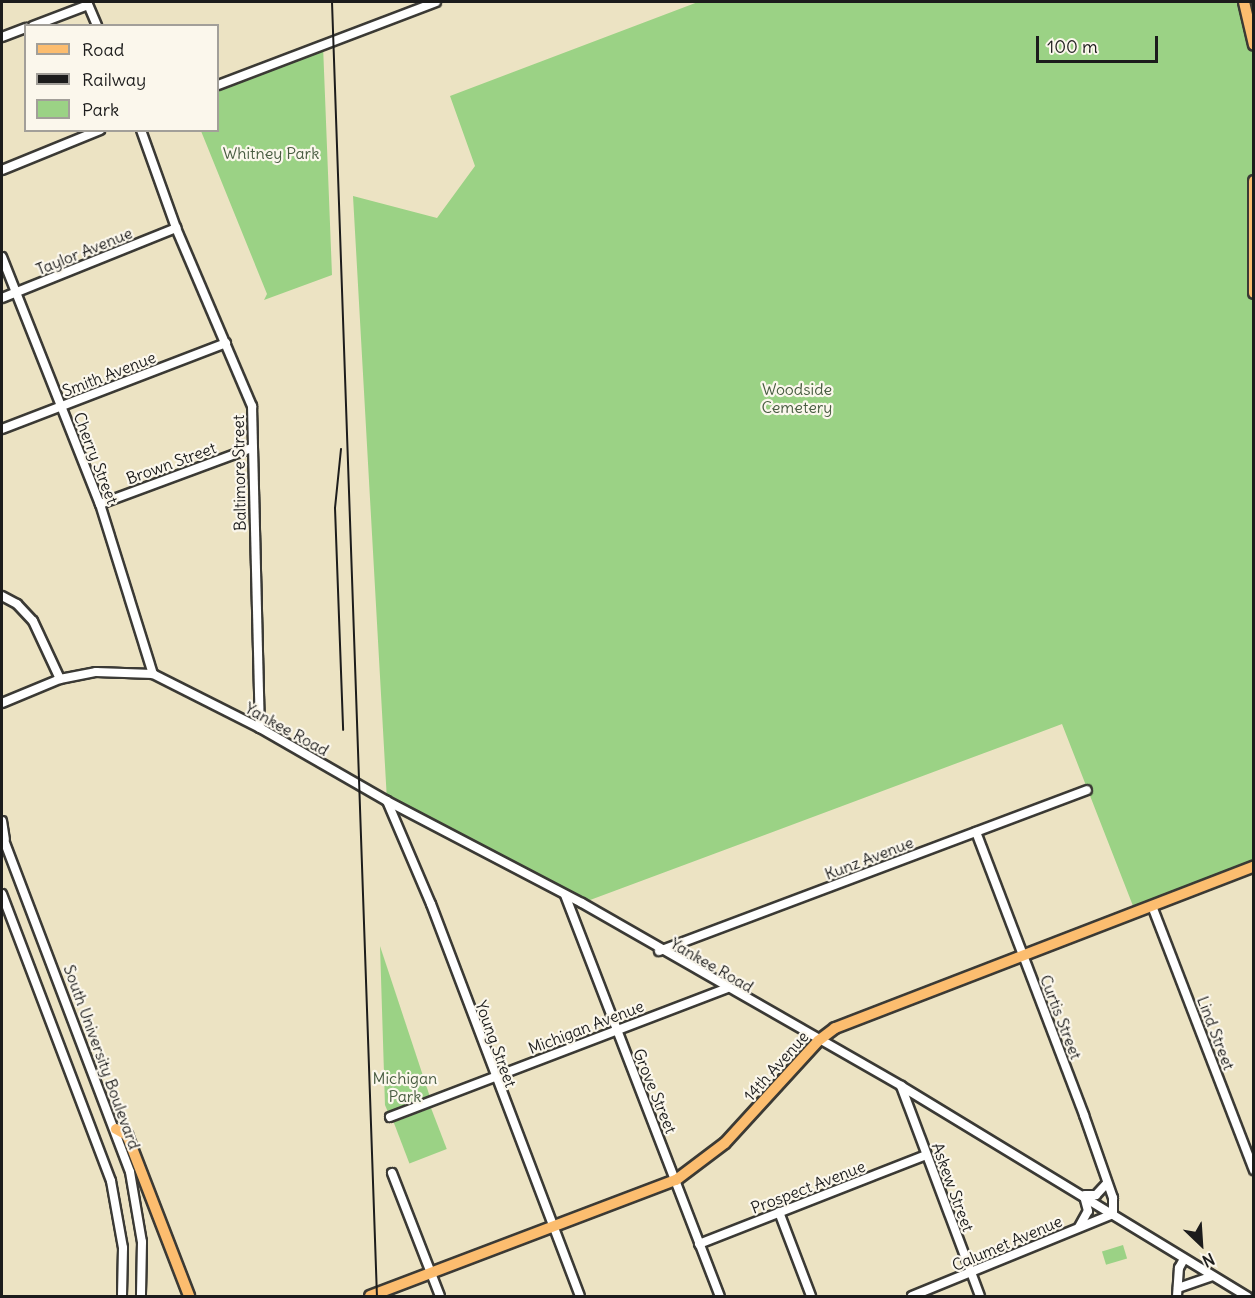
<!DOCTYPE html>
<html>
<head>
<meta charset="utf-8">
<style>
  body { margin:0 }
  #map { position:relative; width:1255px; height:1298px; overflow:hidden; background:#ece3c3; font-family:Delius,sans-serif }
  div>[style] { position:absolute }
  .green>* { inset:0; background:#9bd285; transform-origin:0 0 }
  .roads { filter:drop-shadow(2px 0 #3b3a35) drop-shadow(-2px 0 #3b3a35) drop-shadow(0 2px #3b3a35) drop-shadow(0 -2px #3b3a35) }
  .minor>* { height:8px; margin:-4px; padding:0 4px; transform-origin:4px; border-radius:4px; background:#fff }
  .major>* { height:10px; margin:-5px; padding:0 5px; transform-origin:5px; border-radius:5px; background:#fcbd6f }
  .rail>* { height:2px; margin:-1px; padding:0 1px; transform-origin:1px; border-radius:1px; background:#1c1c1c }
  span { translate:-50% -50%; white-space:nowrap; text-align:center; line-height:1.15; -webkit-text-stroke:4.5px #fbf7ec; paint-order:stroke }
  .park-label { font-size:16px; color:#485c41 }
  .street-label { font-size:16px; color:#1c1c1c }
  .frame { position:absolute; inset:0; border:3px solid #1c1c1c; pointer-events:none }
  .legend { position:absolute; left:24px; top:24px; width:195px; height:108px; box-sizing:border-box; background:#fbf7ec; border:2px solid #a29f99; margin:0; padding:8px 10px; list-style:none; font-size:18px; color:#1c1c1c }
  .legend li { display:flex; align-items:center; gap:12px; height:30px }
  .legend b { width:30px; border:2px solid #a29f99 }
  .north { position:absolute; left:1171px; top:1214px; width:60px; height:60px; -webkit-text-stroke:4px #fbf7ec; paint-order:stroke; rotate:155deg; font-size:16px; font-weight:700; line-height:24px; text-align:center; color:#1c1c1c }
  .north::after { content:''; display:block; margin:auto; width:21px; height:27px; background:#1c1c1c; clip-path:polygon(50% 0,100% 100%,50% 72%,0 100%) }
  .scale { position:absolute; left:1036px; top:36px; width:122px; height:27px; box-sizing:border-box; border:3px solid #1c1c1c; border-top:0; padding-left:8px; font-size:18px; line-height:21px; white-space:nowrap; color:#1c1c1c; -webkit-text-stroke:4px #fbf7ec; paint-order:stroke }
</style>
</head>
<body>
<div id="map">
  <div class="green">
    <i style="clip-path:polygon(698px 2px,1253px 2px,1253px 866px,1135px 911px,1062px 724px,582px 903px,387px 801px,353px 196px,437px 218px,475px 166px,450px 96px)"></i>
    <i style="clip-path:polygon(323px 45px,332px 275px,264px 300px,267px 294px,201px 131px,218px 130px,218px 85px)"></i>
    <i style="clip-path:polygon(380px 946px,431px 1100px,390px 1117px,385px 1105px)"></i>
    <i style="left:431px;top:1108px;width:44px;height:40px;rotate:69deg"></i>
    <i style="left:1123px;top:1245px;width:14px;height:22px;rotate:73deg"></i>
  </div>
  <div class="roads">
    <div class="minor">
      <i style="left:87px;top:2px;width:26px;rotate:67deg"></i>
      <i style="left:33px;top:26px;width:59px;rotate:-20.9deg"></i>
      <i style="left:2px;top:37px;width:26px;rotate:-21deg"></i>
      <i style="left:218px;top:85px;width:233px;rotate:-20.8deg"></i>
      <i style="left:141px;top:130px;width:104px;rotate:70.3deg"></i>
      <i style="left:176px;top:228px;width:194px;rotate:66.9deg"></i>
      <i style="left:252px;top:406px;width:322px;rotate:88.6deg"></i>
      <i style="left:2px;top:170px;width:106px;rotate:-22.2deg"></i>
      <i style="left:2px;top:257px;width:266px;rotate:68.4deg"></i>
      <i style="left:100px;top:504px;width:178px;rotate:72.7deg"></i>
      <i style="left:2px;top:298px;width:188px;rotate:-21.9deg"></i>
      <i style="left:2px;top:429px;width:240px;rotate:-21deg"></i>
      <i style="left:100px;top:504px;width:161px;rotate:-20.3deg"></i>
      <i style="left:2px;top:596px;width:17px;rotate:28deg"></i>
      <i style="left:17px;top:604px;width:23px;rotate:47deg"></i>
      <i style="left:33px;top:621px;width:64px;rotate:65deg"></i>
      <i style="left:2px;top:703px;width:63px;rotate:-22.5deg"></i>
      <i style="left:60px;top:679px;width:37px;rotate:-11deg"></i>
      <i style="left:96px;top:672px;width:57px;rotate:2deg"></i>
      <i style="left:153px;top:674px;width:120px;rotate:26.8deg"></i>
      <i style="left:260px;top:728px;width:146px;rotate:29.9deg"></i>
      <i style="left:387px;top:801px;width:220px;rotate:27.6deg"></i>
      <i style="left:582px;top:903px;width:368px;rotate:29.8deg"></i>
      <i style="left:901px;top:1086px;width:405px;rotate:31.3deg"></i>
      <i style="left:387px;top:801px;width:112px;rotate:66.9deg"></i>
      <i style="left:431px;top:904px;width:419px;rotate:69.2deg"></i>
      <i style="left:2px;top:821px;width:18px;rotate:81deg"></i>
      <i style="left:976px;top:832px;width:303px;rotate:69.1deg"></i>
      <i style="left:1084px;top:1115px;width:88px;rotate:70.7deg"></i>
      <i style="left:1113px;top:1198px;width:16px;rotate:90deg"></i>
      <i style="left:2px;top:835px;width:360px;rotate:69.2deg"></i>
      <i style="left:130px;top:1172px;width:71px;rotate:80.3deg"></i>
      <i style="left:142px;top:1242px;width:54px;rotate:91.1deg"></i>
      <i style="left:2px;top:894px;width:307px;rotate:69.2deg"></i>
      <i style="left:111px;top:1181px;width:68px;rotate:79.8deg"></i>
      <i style="left:123px;top:1248px;width:48px;rotate:91.2deg"></i>
      <i style="left:565px;top:895px;width:430px;rotate:68.9deg"></i>
      <i style="left:1152px;top:906px;width:283px;rotate:68.9deg"></i>
      <i style="left:659px;top:951px;width:457px;rotate:-20.6deg"></i>
      <i style="left:901px;top:1086px;width:224px;rotate:69.4deg"></i>
      <i style="left:390px;top:1117px;width:360px;rotate:-20.9deg"></i>
      <i style="left:392px;top:1173px;width:132px;rotate:68.7deg"></i>
      <i style="left:1085px;top:1195px;width:11px"></i>
      <i style="left:1096px;top:1195px;width:16px;rotate:-47deg"></i>
      <i style="left:779px;top:1212px;width:90px;rotate:69.1deg"></i>
      <i style="left:1079px;top:1227px;width:18px;rotate:-61deg"></i>
      <i style="left:1088px;top:1211px;width:16px;rotate:-105deg"></i>
      <i style="left:699px;top:1244px;width:244px;rotate:-21.4deg"></i>
      <i style="left:1178px;top:1288px;width:36px;rotate:-19deg"></i>
      <i style="left:912px;top:1296px;width:217px;rotate:-22.2deg"></i>
      <i style="left:1177px;top:1296px;width:28px;rotate:-86deg"></i>
      <i style="left:1179px;top:1268px;width:10px;rotate:-61deg"></i>
    </div>
    <div class="major">
      <i style="left:1244px;top:2px;width:44px;rotate:76.9deg"></i>
      <i style="left:1254px;top:181px;width:112px;rotate:90deg"></i>
      <i style="left:116px;top:1129px;width:13px;rotate:29deg"></i>
      <i style="left:127px;top:1135px;width:173px;rotate:68.9deg"></i>
      <i style="left:370px;top:1296px;width:327px;rotate:-20.8deg"></i>
      <i style="left:676px;top:1180px;width:61px;rotate:-37.1deg"></i>
      <i style="left:725px;top:1143px;width:138px;rotate:-47.6deg"></i>
      <i style="left:818px;top:1041px;width:21px;rotate:-37deg"></i>
      <i style="left:835px;top:1028px;width:449px;rotate:-21.1deg"></i>
    </div>
  </div>
  <div class="rail">
    <i style="left:332px;top:2px;width:1295px;rotate:88.01deg"></i>
    <i style="left:341px;top:449px;width:59px;rotate:95.8deg"></i>
    <i style="left:335px;top:508px;width:222px;rotate:87.9deg"></i>
  </div>
  <div class="park-label">
    <span style="left:271px;top:153px">Whitney Park</span>
    <span style="left:797px;top:398px">Woodside<br>Cemetery</span>
    <span style="left:405px;top:1087px">Michigan<br>Park</span>
  </div>
  <div class="street-label">
    <span style="left:84px;top:251px;rotate:-22deg">Taylor Avenue</span>
    <span style="left:109px;top:374px;rotate:-21deg">Smith Avenue</span>
    <span style="left:96px;top:458px;rotate:69deg">Cherry Street</span>
    <span style="left:171px;top:463px;rotate:-20deg">Brown Street</span>
    <span style="left:239px;top:473px;rotate:-91deg">Baltimore Street</span>
    <span style="left:287px;top:729px;rotate:29deg">Yankee Road</span>
    <span style="left:869px;top:858px;rotate:-21deg">Kunz Avenue</span>
    <span style="left:712px;top:965px;rotate:30deg">Yankee Road</span>
    <span style="left:1061px;top:1017px;rotate:69deg">Curtis Street</span>
    <span style="left:586px;top:1027px;rotate:-21deg">Michigan Avenue</span>
    <span style="left:1216px;top:1033px;rotate:69deg">Lind Street</span>
    <span style="left:496px;top:1044px;rotate:70deg">Young Street</span>
    <span style="left:102px;top:1057px;rotate:70deg">South University Boulevard</span>
    <span style="left:776px;top:1066px;rotate:-48deg">14th Avenue</span>
    <span style="left:655px;top:1091px;rotate:68deg">Grove Street</span>
    <span style="left:808px;top:1187px;rotate:-21deg">Prospect Avenue</span>
    <span style="left:953px;top:1187px;rotate:70deg">Askew Street</span>
    <span style="left:1007px;top:1243px;rotate:-23deg">Calumet Avenue</span>
  </div>
  <div class="frame"></div>
  <ul class="legend">
  <li><b style="height:8px;background:#fcbd6f"></b>Road</li>
  <li><b style="height:8px;background:#1c1c1c"></b>Railway</li>
  <li><b style="height:16px;background:#9bd285"></b>Park</li>
  </ul>
  <div class="north">N</div>
  <div class="scale">100 m</div>
</div>
</body>
</html>
